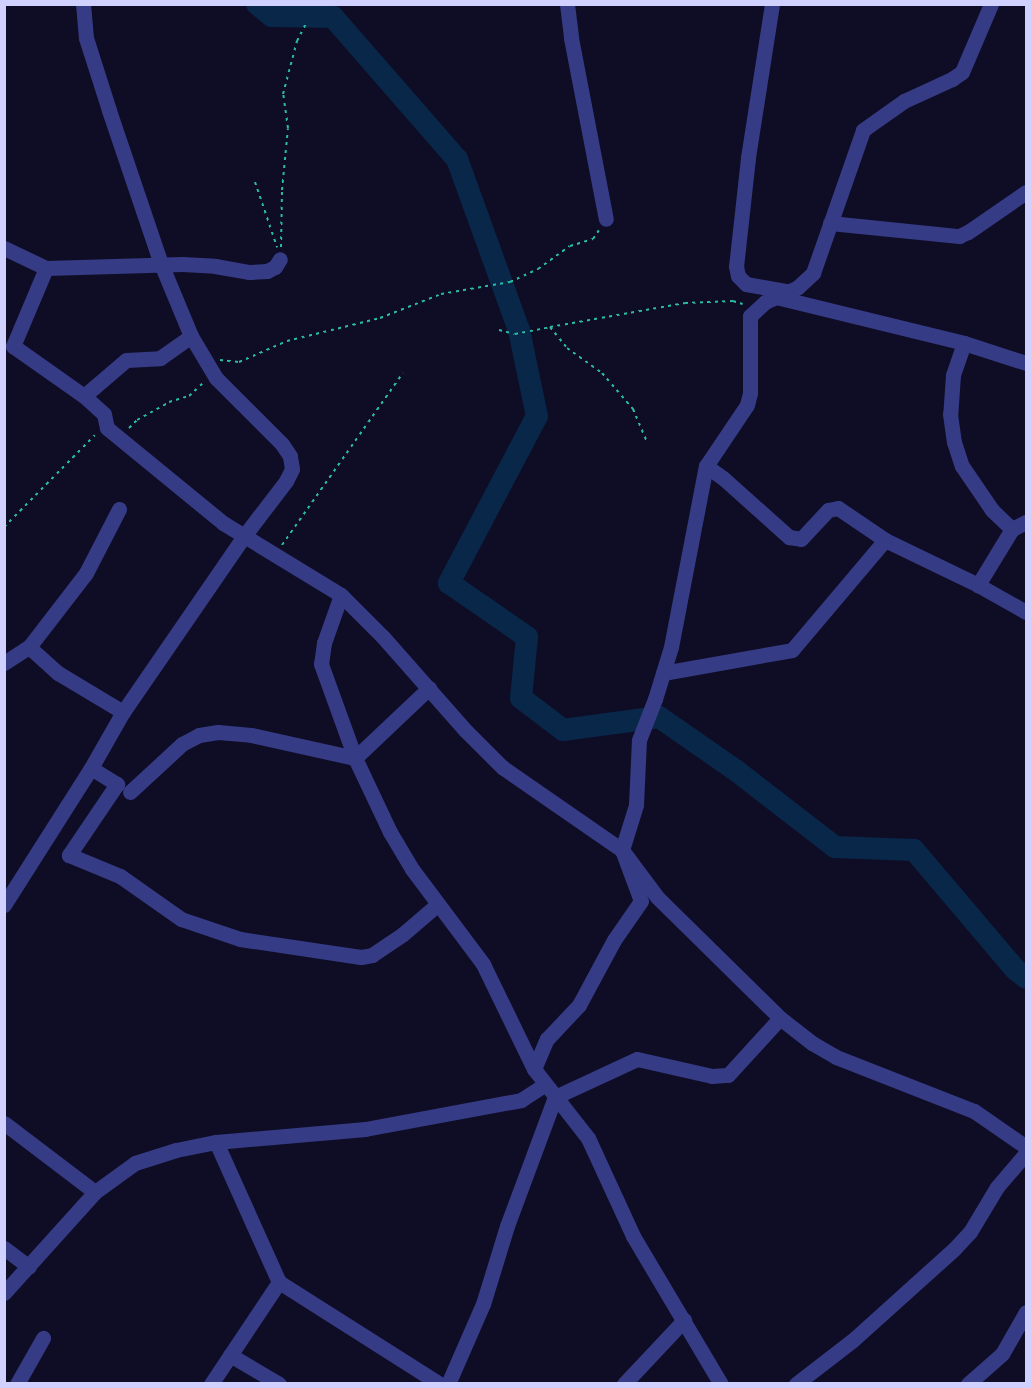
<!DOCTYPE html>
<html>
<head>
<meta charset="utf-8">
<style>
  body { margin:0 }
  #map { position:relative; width:1031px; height:1388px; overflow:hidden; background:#0f0d25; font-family:"Sofia Sans Condensed",sans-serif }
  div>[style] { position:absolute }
  .river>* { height:22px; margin:-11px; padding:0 11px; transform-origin:11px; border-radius:11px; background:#092748 }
  .path>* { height:2px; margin-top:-1px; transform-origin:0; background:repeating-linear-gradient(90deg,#28bca3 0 3px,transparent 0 7.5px) }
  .minor>* { height:15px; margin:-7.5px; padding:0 7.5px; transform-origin:7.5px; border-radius:7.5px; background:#363b86 }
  span { translate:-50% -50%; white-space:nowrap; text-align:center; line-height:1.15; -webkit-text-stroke:4.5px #0f0d25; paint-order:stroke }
  .frame { position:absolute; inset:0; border:6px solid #d1d1ff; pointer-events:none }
</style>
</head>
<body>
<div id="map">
  <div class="river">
    <i style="left:257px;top:4px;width:19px;rotate:39deg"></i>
    <i style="left:272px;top:16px;width:61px;rotate:0.9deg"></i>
    <i style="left:333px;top:17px;width:189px;rotate:48.9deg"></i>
    <i style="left:457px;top:159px;width:182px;rotate:70.1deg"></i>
    <i style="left:519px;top:330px;width:88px;rotate:78.2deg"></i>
    <i style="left:537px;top:416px;width:189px;rotate:117.8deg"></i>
    <i style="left:449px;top:583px;width:95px;rotate:34.7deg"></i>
    <i style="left:527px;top:637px;width:61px;rotate:95.6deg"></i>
    <i style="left:521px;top:698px;width:53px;rotate:37.3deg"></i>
    <i style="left:563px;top:730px;width:97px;rotate:-7.7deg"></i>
    <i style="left:659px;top:717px;width:96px;rotate:34.8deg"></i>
    <i style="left:738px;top:772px;width:123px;rotate:37.7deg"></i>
    <i style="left:835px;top:847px;width:79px;rotate:2.2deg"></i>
    <i style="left:914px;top:850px;width:156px;rotate:49.7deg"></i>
    <i style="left:1015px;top:969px;width:14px;rotate:39deg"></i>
  </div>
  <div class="path">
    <i style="left:255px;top:182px;width:69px;rotate:71.3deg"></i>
    <i style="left:281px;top:247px;width:57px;rotate:-89deg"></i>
    <i style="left:282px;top:190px;width:62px;rotate:-84.5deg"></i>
    <i style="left:288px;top:128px;width:34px;rotate:-98deg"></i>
    <i style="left:283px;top:94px;width:55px;rotate:-75.2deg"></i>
    <i style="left:297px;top:41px;width:20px;rotate:-63deg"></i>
    <i style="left:550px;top:327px;width:137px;rotate:-10.1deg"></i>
    <i style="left:685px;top:303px;width:48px;rotate:-2.4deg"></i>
    <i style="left:733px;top:301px;width:10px;rotate:17deg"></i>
    <i style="left:499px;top:330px;width:16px;rotate:14deg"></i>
    <i style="left:515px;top:334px;width:36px;rotate:-11deg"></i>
    <i style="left:550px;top:327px;width:27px;rotate:51deg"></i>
    <i style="left:567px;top:348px;width:43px;rotate:35.5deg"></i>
    <i style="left:602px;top:373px;width:48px;rotate:49.3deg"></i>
    <i style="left:633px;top:409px;width:34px;rotate:67deg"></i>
    <i style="left:220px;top:360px;width:19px;rotate:6deg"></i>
    <i style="left:239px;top:362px;width:52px;rotate:-23.6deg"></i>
    <i style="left:287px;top:341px;width:96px;rotate:-13.9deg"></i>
    <i style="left:380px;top:318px;width:66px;rotate:-21.5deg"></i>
    <i style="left:441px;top:294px;width:70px;rotate:-9.9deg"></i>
    <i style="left:510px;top:282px;width:31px;rotate:-25deg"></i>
    <i style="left:538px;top:269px;width:39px;rotate:-36deg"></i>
    <i style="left:570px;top:246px;width:24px;rotate:-17deg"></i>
    <i style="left:593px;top:239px;width:11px;rotate:-56deg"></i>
    <i style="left:129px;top:428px;width:11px;rotate:-45deg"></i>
    <i style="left:137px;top:420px;width:37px;rotate:-29deg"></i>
    <i style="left:169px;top:402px;width:21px;rotate:-17deg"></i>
    <i style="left:189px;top:396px;width:18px;rotate:-43deg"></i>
    <i style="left:4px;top:527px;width:129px;rotate:-45.3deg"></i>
    <i style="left:282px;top:545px;width:210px;rotate:-54.9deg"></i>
  </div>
  <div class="minor">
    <i style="left:567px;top:4px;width:34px;rotate:83deg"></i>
    <i style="left:571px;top:38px;width:184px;rotate:79.1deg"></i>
    <i style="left:772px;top:4px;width:156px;rotate:98.9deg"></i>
    <i style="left:748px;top:158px;width:109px;rotate:96.3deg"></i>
    <i style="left:736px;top:266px;width:10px;rotate:79deg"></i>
    <i style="left:738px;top:276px;width:11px;rotate:45deg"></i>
    <i style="left:746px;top:284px;width:41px;rotate:9.9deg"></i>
    <i style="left:830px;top:223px;width:130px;rotate:5.8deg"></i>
    <i style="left:959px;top:236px;width:10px;rotate:-24deg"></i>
    <i style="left:968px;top:232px;width:70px;rotate:-34.6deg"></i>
    <i style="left:4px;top:248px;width:47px;rotate:25.5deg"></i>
    <i style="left:46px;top:268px;width:136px;rotate:-1.7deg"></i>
    <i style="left:182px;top:264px;width:33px;rotate:3deg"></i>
    <i style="left:215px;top:266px;width:35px;rotate:10deg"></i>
    <i style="left:249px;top:272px;width:18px;rotate:-3deg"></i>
    <i style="left:267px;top:271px;width:9px;rotate:-27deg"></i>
    <i style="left:275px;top:267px;width:9px;rotate:-58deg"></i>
    <i style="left:46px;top:268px;width:85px;rotate:112.9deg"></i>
    <i style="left:13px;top:346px;width:87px;rotate:35.2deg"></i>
    <i style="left:84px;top:396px;width:55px;rotate:-40.6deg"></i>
    <i style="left:126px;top:360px;width:34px;rotate:-3deg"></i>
    <i style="left:160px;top:358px;width:38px;rotate:-35deg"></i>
    <i style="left:776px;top:297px;width:194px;rotate:13.7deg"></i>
    <i style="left:964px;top:343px;width:34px;rotate:109deg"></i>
    <i style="left:953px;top:375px;width:39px;rotate:94deg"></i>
    <i style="left:950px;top:414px;width:28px;rotate:82deg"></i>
    <i style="left:954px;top:442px;width:25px;rotate:72deg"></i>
    <i style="left:962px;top:466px;width:53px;rotate:55.7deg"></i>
    <i style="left:992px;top:510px;width:28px;rotate:44deg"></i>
    <i style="left:1012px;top:529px;width:16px;rotate:-27deg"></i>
    <i style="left:964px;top:343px;width:65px;rotate:17.9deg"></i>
    <i style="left:84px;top:396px;width:27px;rotate:42deg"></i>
    <i style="left:104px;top:414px;width:14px;rotate:78deg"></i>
    <i style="left:107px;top:428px;width:150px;rotate:39.3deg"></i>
    <i style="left:223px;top:523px;width:138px;rotate:31.4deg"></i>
    <i style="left:341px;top:595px;width:59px;rotate:45deg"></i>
    <i style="left:383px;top:637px;width:125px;rotate:48.6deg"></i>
    <i style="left:466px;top:731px;width:51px;rotate:45deg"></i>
    <i style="left:502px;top:767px;width:146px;rotate:34.7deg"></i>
    <i style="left:622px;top:850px;width:59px;rotate:53.3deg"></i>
    <i style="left:657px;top:897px;width:173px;rotate:44.5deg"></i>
    <i style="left:780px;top:1018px;width:41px;rotate:38deg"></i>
    <i style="left:812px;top:1043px;width:28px;rotate:30deg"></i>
    <i style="left:836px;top:1057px;width:148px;rotate:21.4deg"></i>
    <i style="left:974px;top:1111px;width:63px;rotate:34.7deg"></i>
    <i style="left:706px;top:466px;width:21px;rotate:35deg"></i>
    <i style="left:723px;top:478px;width:89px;rotate:41.8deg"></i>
    <i style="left:789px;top:537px;width:12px;rotate:9deg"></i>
    <i style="left:801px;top:539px;width:40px;rotate:-47deg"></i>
    <i style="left:828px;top:510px;width:10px;rotate:-11deg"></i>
    <i style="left:838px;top:508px;width:57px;rotate:34.2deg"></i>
    <i style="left:885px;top:540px;width:103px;rotate:25.8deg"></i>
    <i style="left:1012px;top:529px;width:66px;rotate:121.3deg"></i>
    <i style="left:978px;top:585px;width:55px;rotate:29.4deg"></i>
    <i style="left:341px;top:595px;width:51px;rotate:109.5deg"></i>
    <i style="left:324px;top:643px;width:21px;rotate:98deg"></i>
    <i style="left:321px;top:664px;width:100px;rotate:70.1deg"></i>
    <i style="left:355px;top:758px;width:82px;rotate:64.7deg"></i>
    <i style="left:390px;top:832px;width:43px;rotate:59.3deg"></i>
    <i style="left:412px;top:869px;width:119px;rotate:53.2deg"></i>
    <i style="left:483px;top:964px;width:117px;rotate:64.1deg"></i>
    <i style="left:534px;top:1069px;width:88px;rotate:52deg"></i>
    <i style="left:588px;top:1138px;width:108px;rotate:65.3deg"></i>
    <i style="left:633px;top:1236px;width:172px;rotate:59.3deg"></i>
    <i style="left:29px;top:647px;width:93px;rotate:-52.4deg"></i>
    <i style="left:86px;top:573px;width:72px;rotate:-62.7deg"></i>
    <i style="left:4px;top:663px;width:30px;rotate:-33deg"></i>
    <i style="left:29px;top:647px;width:39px;rotate:42deg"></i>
    <i style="left:58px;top:673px;width:76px;rotate:31deg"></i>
    <i style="left:663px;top:673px;width:131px;rotate:-10.1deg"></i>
    <i style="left:792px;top:650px;width:144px;rotate:-49.8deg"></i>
    <i style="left:91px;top:768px;width:31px;rotate:32deg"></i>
    <i style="left:117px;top:784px;width:86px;rotate:124.1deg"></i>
    <i style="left:69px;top:855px;width:55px;rotate:22.4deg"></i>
    <i style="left:120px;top:876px;width:75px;rotate:35.2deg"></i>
    <i style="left:181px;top:919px;width:62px;rotate:18.7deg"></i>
    <i style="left:240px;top:939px;width:122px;rotate:8.5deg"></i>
    <i style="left:361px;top:957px;width:11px;rotate:-10deg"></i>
    <i style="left:372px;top:955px;width:37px;rotate:-34deg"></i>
    <i style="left:403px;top:934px;width:46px;rotate:-40.6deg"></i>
    <i style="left:130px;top:792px;width:71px;rotate:-42.7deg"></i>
    <i style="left:182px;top:744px;width:19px;rotate:-28deg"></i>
    <i style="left:199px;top:735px;width:19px;rotate:-9deg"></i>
    <i style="left:218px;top:732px;width:33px;rotate:5deg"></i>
    <i style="left:251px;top:735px;width:107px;rotate:12.5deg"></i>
    <i style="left:355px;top:758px;width:102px;rotate:-43.4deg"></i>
    <i style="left:4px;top:905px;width:162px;rotate:-57.6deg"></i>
    <i style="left:91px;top:768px;width:64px;rotate:-60.3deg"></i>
    <i style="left:123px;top:712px;width:214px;rotate:-55.5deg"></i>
    <i style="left:244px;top:536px;width:69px;rotate:-52.6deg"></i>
    <i style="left:286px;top:481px;width:13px;rotate:-63deg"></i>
    <i style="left:292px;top:469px;width:13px;rotate:-99deg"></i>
    <i style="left:290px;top:456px;width:14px;rotate:-124deg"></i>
    <i style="left:282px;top:444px;width:93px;rotate:-135deg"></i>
    <i style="left:216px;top:378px;width:49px;rotate:-120.8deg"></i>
    <i style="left:191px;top:336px;width:78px;rotate:-112.6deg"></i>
    <i style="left:161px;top:264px;width:163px;rotate:-108.7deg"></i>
    <i style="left:109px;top:110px;width:76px;rotate:-107.7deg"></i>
    <i style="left:86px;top:38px;width:34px;rotate:-95deg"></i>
    <i style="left:534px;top:1069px;width:33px;rotate:-67deg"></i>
    <i style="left:547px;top:1039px;width:47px;rotate:-46.7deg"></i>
    <i style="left:579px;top:1005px;width:74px;rotate:-61.7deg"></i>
    <i style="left:614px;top:940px;width:47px;rotate:-55.3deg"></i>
    <i style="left:641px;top:901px;width:54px;rotate:-110.4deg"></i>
    <i style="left:622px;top:850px;width:47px;rotate:-72.7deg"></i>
    <i style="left:636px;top:805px;width:65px;rotate:-87.4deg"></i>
    <i style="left:639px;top:740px;width:44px;rotate:-68.7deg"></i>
    <i style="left:655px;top:699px;width:54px;rotate:-72.9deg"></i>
    <i style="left:671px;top:647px;width:184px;rotate:-79.1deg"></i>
    <i style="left:706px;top:466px;width:73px;rotate:-56.1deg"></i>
    <i style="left:747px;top:405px;width:12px;rotate:-76deg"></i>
    <i style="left:750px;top:393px;width:77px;rotate:-90deg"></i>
    <i style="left:750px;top:316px;width:21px;rotate:-43deg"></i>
    <i style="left:765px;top:302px;width:36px;rotate:-24deg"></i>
    <i style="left:798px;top:287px;width:21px;rotate:-43deg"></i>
    <i style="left:813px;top:273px;width:151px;rotate:-70.7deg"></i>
    <i style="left:863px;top:130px;width:50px;rotate:-35.3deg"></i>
    <i style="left:904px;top:101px;width:53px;rotate:-24.6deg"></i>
    <i style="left:952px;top:79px;width:12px;rotate:-35deg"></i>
    <i style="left:962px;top:72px;width:74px;rotate:-66.9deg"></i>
    <i style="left:4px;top:1123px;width:114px;rotate:37.2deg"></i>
    <i style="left:95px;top:1192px;width:49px;rotate:-35.9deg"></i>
    <i style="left:135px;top:1163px;width:43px;rotate:-17.6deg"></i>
    <i style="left:176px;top:1150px;width:41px;rotate:-11.3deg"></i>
    <i style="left:216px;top:1142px;width:150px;rotate:-5deg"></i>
    <i style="left:365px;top:1129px;width:159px;rotate:-10.5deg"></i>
    <i style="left:521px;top:1100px;width:27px;rotate:-33deg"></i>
    <i style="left:216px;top:1142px;width:154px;rotate:65.8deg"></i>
    <i style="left:279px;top:1282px;width:191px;rotate:32.4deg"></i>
    <i style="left:4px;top:1248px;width:31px;rotate:37deg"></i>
    <i style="left:4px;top:1293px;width:136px;rotate:-48deg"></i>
    <i style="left:230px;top:1355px;width:57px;rotate:30.6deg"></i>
    <i style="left:17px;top:1384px;width:53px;rotate:-60.5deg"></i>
    <i style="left:211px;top:1384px;width:123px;rotate:-56.3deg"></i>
    <i style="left:448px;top:1384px;width:87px;rotate:-66.4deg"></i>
    <i style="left:483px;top:1304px;width:82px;rotate:-72.9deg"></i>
    <i style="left:507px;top:1226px;width:138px;rotate:-69.6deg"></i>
    <i style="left:555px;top:1097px;width:90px;rotate:-24.9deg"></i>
    <i style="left:637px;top:1059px;width:77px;rotate:12.8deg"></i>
    <i style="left:712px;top:1076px;width:16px;rotate:-4deg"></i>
    <i style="left:728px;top:1075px;width:77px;rotate:-47.6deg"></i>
    <i style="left:624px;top:1384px;width:88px;rotate:-46.8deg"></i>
    <i style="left:796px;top:1384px;width:72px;rotate:-37.7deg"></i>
    <i style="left:853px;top:1340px;width:137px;rotate:-42deg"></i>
    <i style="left:955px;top:1248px;width:22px;rotate:-47deg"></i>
    <i style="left:970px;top:1232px;width:52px;rotate:-59deg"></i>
    <i style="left:997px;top:1187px;width:45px;rotate:-49.5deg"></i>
    <i style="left:968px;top:1384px;width:45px;rotate:-41.4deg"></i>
    <i style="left:1002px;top:1354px;width:48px;rotate:-60.3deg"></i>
  </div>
  <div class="frame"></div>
</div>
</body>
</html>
